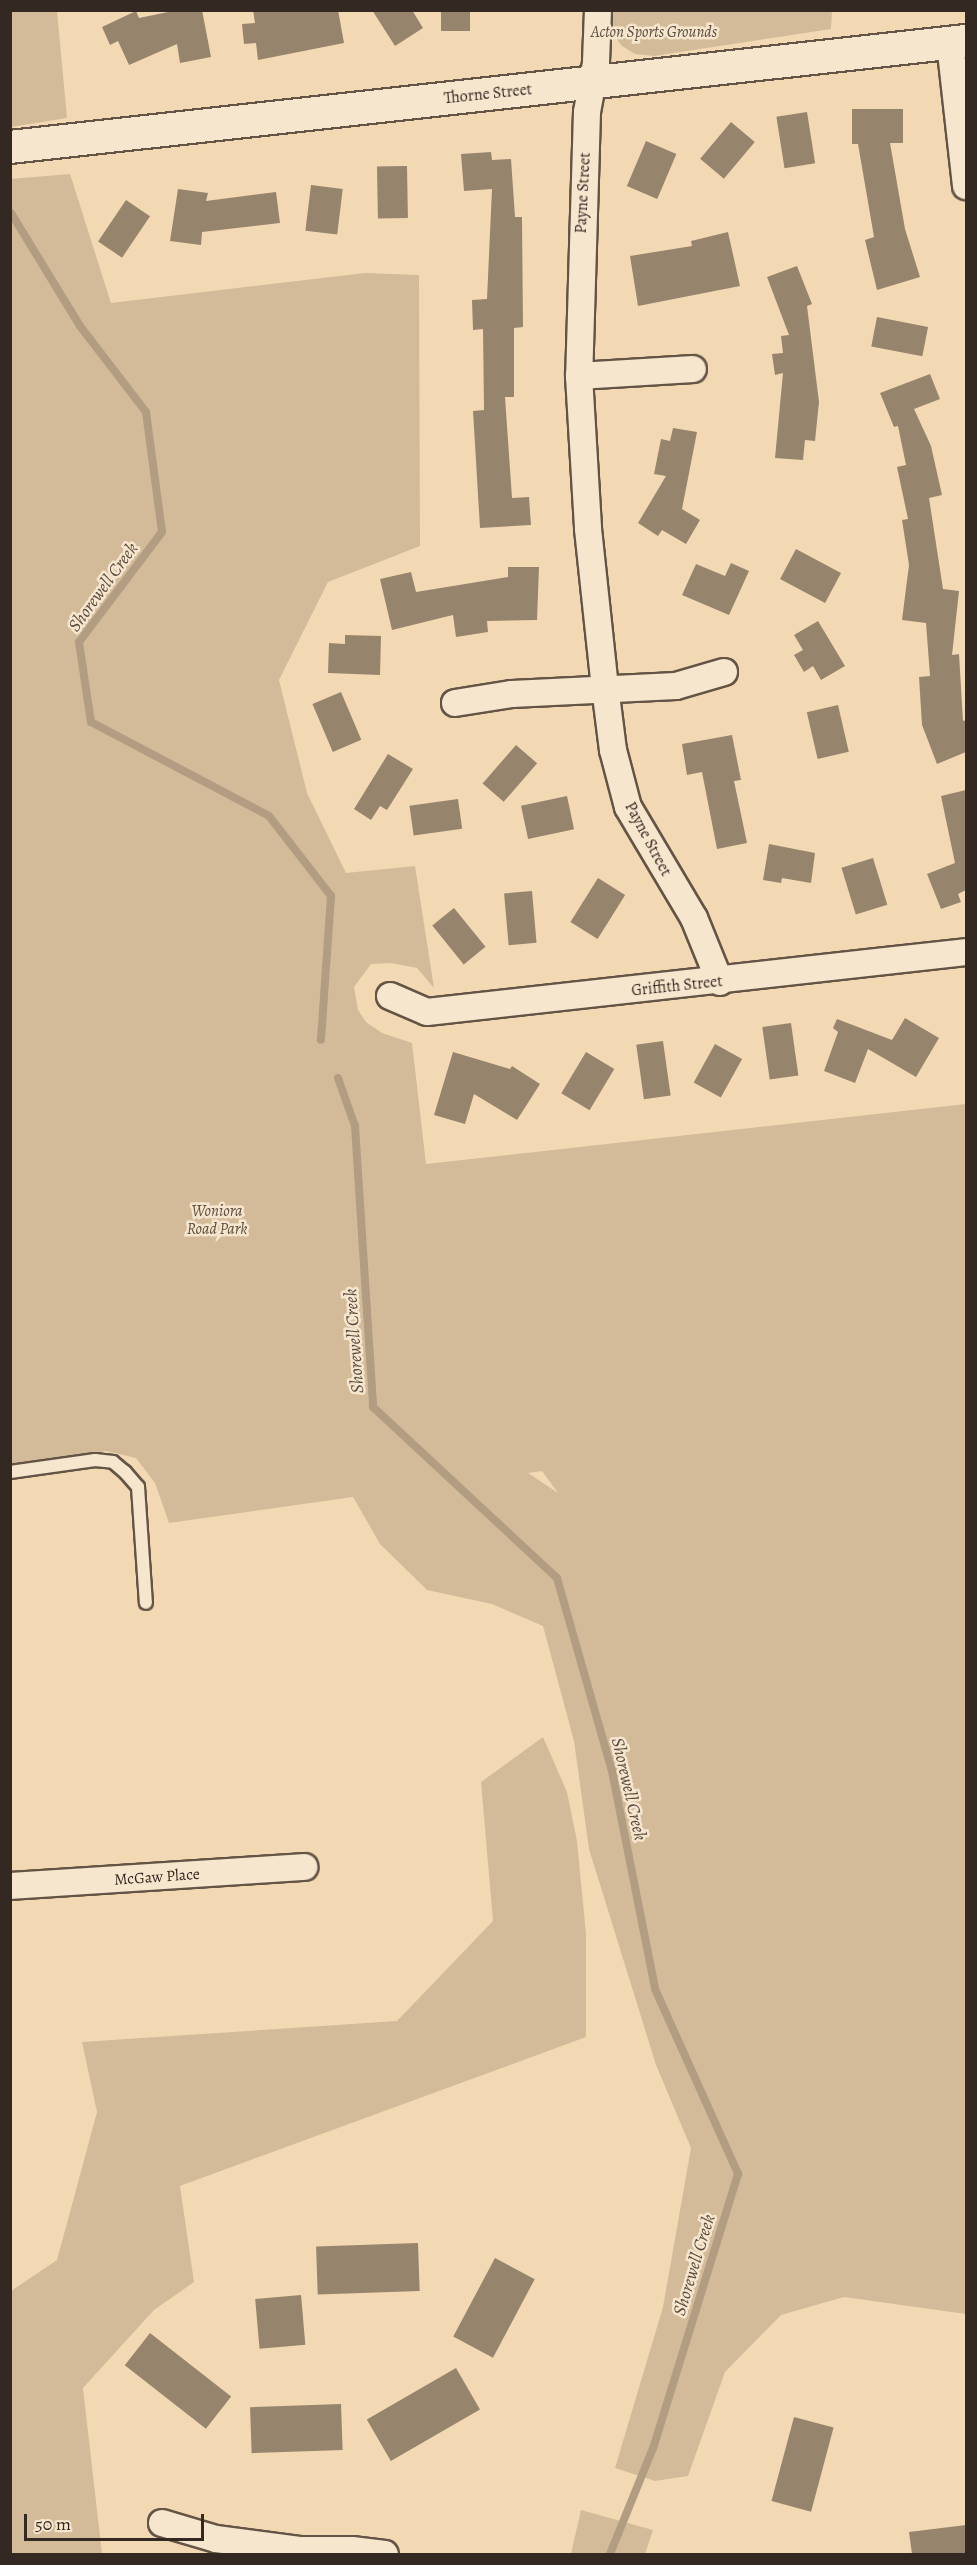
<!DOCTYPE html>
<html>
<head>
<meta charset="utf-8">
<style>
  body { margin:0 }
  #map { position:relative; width:977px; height:2565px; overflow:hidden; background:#f3d9b3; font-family:Alegreya,serif }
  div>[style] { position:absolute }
  .green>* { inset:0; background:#d3bb9a }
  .stream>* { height:8px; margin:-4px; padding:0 4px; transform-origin:4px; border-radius:4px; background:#b29d82 }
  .building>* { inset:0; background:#97846d; transform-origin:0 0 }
  .roads { filter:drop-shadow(2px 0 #645446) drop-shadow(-2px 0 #645446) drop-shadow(0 2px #645446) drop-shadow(0 -2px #645446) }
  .service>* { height:12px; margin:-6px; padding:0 6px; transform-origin:6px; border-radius:6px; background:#f7e6ce }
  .minor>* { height:26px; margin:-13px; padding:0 13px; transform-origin:13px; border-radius:13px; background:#f7e6ce }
  .tertiary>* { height:32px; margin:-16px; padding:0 16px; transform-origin:16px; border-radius:16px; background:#f7e6ce }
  span { translate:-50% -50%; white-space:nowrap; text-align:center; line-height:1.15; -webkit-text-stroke:5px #f7e6ce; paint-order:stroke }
  .park-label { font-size:16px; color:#5c4d40; font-style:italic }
  .street-label { font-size:16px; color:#342822 }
  .water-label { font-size:18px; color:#5a4b3f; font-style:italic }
  .frame { position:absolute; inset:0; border:12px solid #342822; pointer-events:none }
  .scale { position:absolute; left:24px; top:2514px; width:180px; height:27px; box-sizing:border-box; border:3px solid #342822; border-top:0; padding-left:8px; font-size:18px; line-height:21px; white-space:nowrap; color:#342822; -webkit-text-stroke:4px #f7e6ce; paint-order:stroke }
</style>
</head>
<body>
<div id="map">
  <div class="green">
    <i style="clip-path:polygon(11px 10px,57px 11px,67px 118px,11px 127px)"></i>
    <i style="clip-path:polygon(610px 11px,832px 11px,831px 29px,654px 56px,635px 54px,622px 46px,612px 33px)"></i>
    <i style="clip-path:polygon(evenodd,70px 174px,111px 303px,365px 273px,419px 275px,420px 546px,328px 582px,279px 680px,307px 793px,346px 873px,415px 866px,434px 988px,417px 968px,391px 963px,371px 964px,354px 987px,358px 1010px,366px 1022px,382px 1033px,412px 1043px,426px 1164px,966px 1104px,966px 2314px,844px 2297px,781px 2315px,725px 2372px,688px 2476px,655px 2481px,615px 2468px,663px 2307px,691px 2148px,656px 2065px,589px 1849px,574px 1741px,543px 1626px,492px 1604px,427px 1590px,380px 1544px,353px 1497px,169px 1523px,155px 1483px,136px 1458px,106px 1451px,11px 1467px,10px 179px,70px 174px,542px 1471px,558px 1493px,528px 1473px,542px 1471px)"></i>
    <i style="clip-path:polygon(543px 1737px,567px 1792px,577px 1841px,586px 1934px,586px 2037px,180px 2186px,194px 2282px,154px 2310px,83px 2388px,102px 2554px,11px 2554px,11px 2291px,57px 2260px,97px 2112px,82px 2042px,397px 2021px,493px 1921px,481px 1782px)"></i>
    <i style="clip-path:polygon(581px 2510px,653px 2530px,645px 2554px,571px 2554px)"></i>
  </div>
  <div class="stream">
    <i style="left:11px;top:213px;width:132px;rotate:58.6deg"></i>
    <i style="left:80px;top:326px;width:108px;rotate:52.5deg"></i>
    <i style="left:146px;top:412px;width:121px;rotate:82.4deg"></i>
    <i style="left:162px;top:532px;width:138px;rotate:127deg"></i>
    <i style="left:79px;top:642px;width:81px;rotate:81.5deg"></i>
    <i style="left:91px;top:722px;width:201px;rotate:27.8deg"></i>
    <i style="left:269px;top:816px;width:101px;rotate:52.2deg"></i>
    <i style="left:331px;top:896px;width:144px;rotate:94deg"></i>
    <i style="left:338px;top:1078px;width:51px;rotate:70.5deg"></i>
    <i style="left:355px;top:1126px;width:282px;rotate:86.3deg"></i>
    <i style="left:373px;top:1407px;width:251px;rotate:42.9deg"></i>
    <i style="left:557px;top:1578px;width:201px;rotate:74.1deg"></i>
    <i style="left:612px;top:1771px;width:222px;rotate:78.8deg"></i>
    <i style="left:655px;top:1989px;width:203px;rotate:65.8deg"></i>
    <i style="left:738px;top:2174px;width:287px;rotate:107.2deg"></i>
    <i style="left:653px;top:2448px;width:114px;rotate:112.1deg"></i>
  </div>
  <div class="building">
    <i style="clip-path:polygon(178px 10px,202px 10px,211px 57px,180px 63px,177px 44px,129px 65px,118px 41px,110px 45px,102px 27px,136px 11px,139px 18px)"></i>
    <i style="clip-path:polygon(253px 10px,338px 10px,344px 43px,258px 60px,256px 43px,244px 44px,242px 24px,255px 23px)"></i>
    <i style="clip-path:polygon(372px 10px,412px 10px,423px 28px,395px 46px)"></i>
    <i style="left:441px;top:10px;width:29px;height:21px"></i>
    <i style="clip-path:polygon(852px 109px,903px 109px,903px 143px,890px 143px,905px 229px,920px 277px,877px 290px,865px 240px,874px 237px,858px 144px,852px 144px)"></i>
    <i style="left:807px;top:112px;width:52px;height:31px;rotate:81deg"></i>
    <i style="left:731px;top:122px;width:31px;height:48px;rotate:40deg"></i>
    <i style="left:646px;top:141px;width:33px;height:49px;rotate:23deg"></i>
    <i style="clip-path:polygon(491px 152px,492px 160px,511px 159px,515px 217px,522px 217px,523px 327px,514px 328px,514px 397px,505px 397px,512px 498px,529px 497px,531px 525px,480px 528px,473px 411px,484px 410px,483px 329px,473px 330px,472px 300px,487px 299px,492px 189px,464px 191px,461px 154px)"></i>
    <i style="left:407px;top:166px;width:52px;height:30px;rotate:89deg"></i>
    <i style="left:311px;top:185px;width:32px;height:46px;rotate:7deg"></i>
    <i style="clip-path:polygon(178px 189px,208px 193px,206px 201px,276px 192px,280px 223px,202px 232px,201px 245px,170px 241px)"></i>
    <i style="left:126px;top:200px;width:29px;height:50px;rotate:34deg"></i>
    <i style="clip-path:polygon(728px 232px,740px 286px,638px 306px,630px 256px,692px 246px,691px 241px)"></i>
    <i style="clip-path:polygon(797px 266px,812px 304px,807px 306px,819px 402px,815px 441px,805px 440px,803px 460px,775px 458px,783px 373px,775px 375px,772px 354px,783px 353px,781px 336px,789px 335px,767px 277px)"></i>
    <i style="left:877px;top:317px;width:52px;height:30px;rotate:11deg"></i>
    <i style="clip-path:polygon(930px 374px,940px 399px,914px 409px,931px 446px,942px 495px,929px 498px,943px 589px,959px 591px,952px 655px,959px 654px,963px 721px,966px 720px,966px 752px,937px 764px,922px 725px,919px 677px,930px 676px,926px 623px,902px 620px,909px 565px,902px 520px,908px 519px,897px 467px,906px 465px,898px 426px,894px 427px,880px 393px)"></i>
    <i style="clip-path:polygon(673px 428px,697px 432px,682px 509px,700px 520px,686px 544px,662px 530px,658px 536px,638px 523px,666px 476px,654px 474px,661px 439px,670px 441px)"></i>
    <i style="left:796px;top:549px;width:51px;height:34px;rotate:28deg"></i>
    <i style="clip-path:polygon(731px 563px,749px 571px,729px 615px,682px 595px,696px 564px,725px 576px)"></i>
    <i style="clip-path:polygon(508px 567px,539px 567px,537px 620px,487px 621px,488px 632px,456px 637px,453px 615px,392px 630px,380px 579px,411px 572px,416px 592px,508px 577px)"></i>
    <i style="clip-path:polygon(818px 621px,845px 666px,821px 680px,813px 666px,804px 672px,794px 655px,803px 650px,794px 635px)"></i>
    <i style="clip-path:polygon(345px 635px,381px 636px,380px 675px,328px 673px,329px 643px,345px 644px)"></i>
    <i style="left:341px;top:692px;width:52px;height:31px;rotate:67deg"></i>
    <i style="left:838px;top:705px;width:48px;height:32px;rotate:77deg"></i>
    <i style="clip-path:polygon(732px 735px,741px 780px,734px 781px,747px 843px,717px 849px,702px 772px,687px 775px,682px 744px)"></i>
    <i style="left:516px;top:745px;width:28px;height:51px;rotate:41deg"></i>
    <i style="clip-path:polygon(388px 754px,413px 769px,387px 810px,380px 806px,371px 820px,354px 809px)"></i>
    <i style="clip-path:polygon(966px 790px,966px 890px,958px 894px,961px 902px,941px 909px,927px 874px,955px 863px,941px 796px)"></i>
    <i style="left:567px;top:796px;width:34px;height:47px;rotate:78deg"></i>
    <i style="left:458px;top:799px;width:30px;height:49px;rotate:82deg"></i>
    <i style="clip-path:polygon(769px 844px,815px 853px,811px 883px,782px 878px,781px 883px,763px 880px)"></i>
    <i style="left:873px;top:858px;width:49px;height:33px;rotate:73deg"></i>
    <i style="left:598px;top:878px;width:32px;height:52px;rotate:32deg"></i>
    <i style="left:532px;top:891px;width:52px;height:28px;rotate:85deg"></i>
    <i style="left:454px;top:908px;width:50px;height:28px;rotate:51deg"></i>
    <i style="clip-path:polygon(905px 1018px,939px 1038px,916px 1077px,868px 1049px,855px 1083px,824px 1071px,838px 1032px,833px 1028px,837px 1019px,892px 1040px)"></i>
    <i style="left:791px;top:1023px;width:53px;height:29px;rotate:82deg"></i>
    <i style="left:663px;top:1041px;width:55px;height:27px;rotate:82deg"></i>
    <i style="left:715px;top:1044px;width:31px;height:44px;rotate:29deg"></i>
    <i style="clip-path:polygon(453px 1052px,510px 1069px,512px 1066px,540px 1084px,517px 1120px,474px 1094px,465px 1124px,434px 1115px)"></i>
    <i style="left:586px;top:1052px;width:33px;height:48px;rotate:31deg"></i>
    <i style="left:418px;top:2243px;width:48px;height:102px;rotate:88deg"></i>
    <i style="left:495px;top:2258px;width:45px;height:89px;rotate:28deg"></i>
    <i style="left:301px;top:2295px;width:50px;height:46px;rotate:85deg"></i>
    <i style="left:150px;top:2333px;width:103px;height:41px;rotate:38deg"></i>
    <i style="left:456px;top:2368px;width:48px;height:103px;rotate:60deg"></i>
    <i style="left:341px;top:2404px;width:46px;height:91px;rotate:88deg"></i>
    <i style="left:794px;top:2417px;width:41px;height:87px;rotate:15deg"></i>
    <i style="clip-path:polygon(966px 2525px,966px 2554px,912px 2554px,909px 2532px)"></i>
  </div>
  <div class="roads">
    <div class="service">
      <i style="left:10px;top:1472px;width:86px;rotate:-8deg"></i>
      <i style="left:95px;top:1460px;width:18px;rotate:6deg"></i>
      <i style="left:113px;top:1462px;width:16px;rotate:40deg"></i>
      <i style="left:125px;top:1472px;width:20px;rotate:49deg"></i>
      <i style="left:138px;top:1487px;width:116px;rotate:86.1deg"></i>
    </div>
    <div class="minor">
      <i style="left:598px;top:10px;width:53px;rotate:92.2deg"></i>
      <i style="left:596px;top:63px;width:50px;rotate:100.4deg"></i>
      <i style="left:587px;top:112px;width:264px;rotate:91.7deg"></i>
      <i style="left:579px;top:376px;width:153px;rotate:86.6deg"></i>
      <i style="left:588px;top:529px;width:159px;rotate:83.9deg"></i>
      <i style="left:605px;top:687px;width:64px;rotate:82.8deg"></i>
      <i style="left:613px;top:750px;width:59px;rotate:75.3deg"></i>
      <i style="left:628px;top:807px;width:129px;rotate:59.3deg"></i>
      <i style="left:694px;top:918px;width:69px;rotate:67.9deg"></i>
      <i style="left:950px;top:43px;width:144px;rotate:83.6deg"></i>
      <i style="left:579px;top:376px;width:114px;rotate:-3.5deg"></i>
      <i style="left:455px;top:703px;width:58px;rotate:-9deg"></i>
      <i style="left:512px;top:694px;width:164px;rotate:-2.8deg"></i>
      <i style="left:676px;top:686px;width:50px;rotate:-16.3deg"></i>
      <i style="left:390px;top:996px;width:40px;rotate:23.4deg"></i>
      <i style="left:427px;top:1012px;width:542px;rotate:-6.35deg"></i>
      <i style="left:10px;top:1886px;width:295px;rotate:-3.7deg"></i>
      <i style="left:162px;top:2523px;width:56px;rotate:16.5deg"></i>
      <i style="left:216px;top:2539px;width:86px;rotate:7.4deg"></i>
      <i style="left:301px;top:2550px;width:51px"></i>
      <i style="left:352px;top:2550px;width:33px;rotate:7deg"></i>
    </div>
    <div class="tertiary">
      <i style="left:10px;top:147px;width:962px;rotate:-6.33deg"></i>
    </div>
  </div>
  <div class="park-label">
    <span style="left:654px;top:32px">Acton Sports Grounds</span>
    <span style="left:217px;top:1220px">Woniora<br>Road Park</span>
  </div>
  <div class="street-label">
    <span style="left:488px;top:94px;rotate:-6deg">Thorne Street</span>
    <span style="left:583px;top:193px;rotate:-87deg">Payne Street</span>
    <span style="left:648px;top:839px;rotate:62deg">Payne Street</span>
    <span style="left:677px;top:986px;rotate:-6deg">Griffith Street</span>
    <span style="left:157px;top:1877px;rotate:-4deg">McGaw Place</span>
  </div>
  <div class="water-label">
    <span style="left:103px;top:587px;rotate:-54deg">Shorewell Creek</span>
    <span style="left:354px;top:1341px;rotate:-94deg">Shorewell Creek</span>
    <span style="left:629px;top:1789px;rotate:77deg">Shorewell Creek</span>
    <span style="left:694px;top:2265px;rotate:-73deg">Shorewell Creek</span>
  </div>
  <div class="frame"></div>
  <div class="scale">50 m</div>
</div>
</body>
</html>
